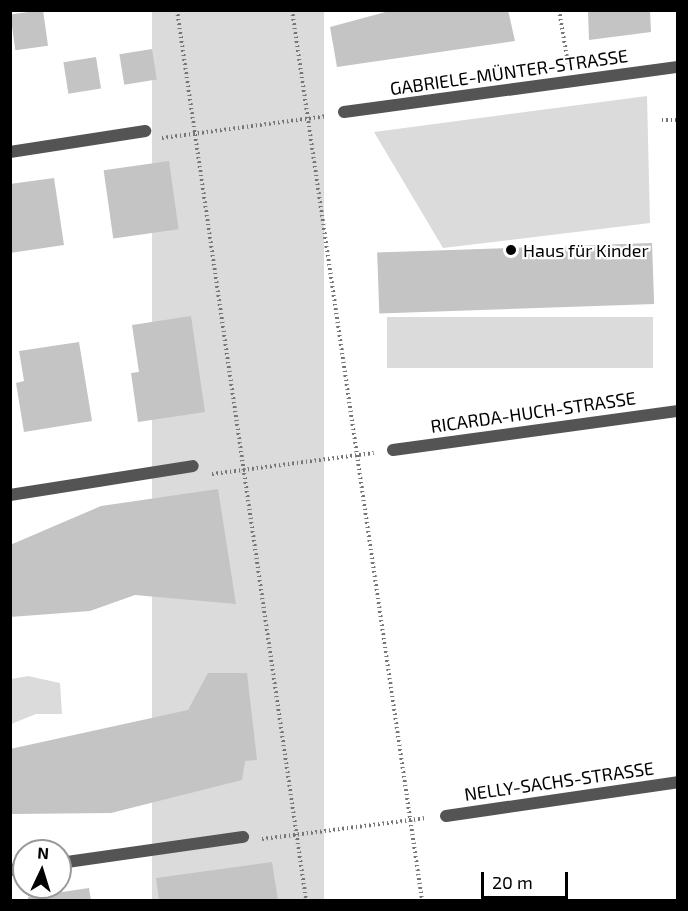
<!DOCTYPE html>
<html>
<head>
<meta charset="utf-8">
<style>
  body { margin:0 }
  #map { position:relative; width:688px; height:911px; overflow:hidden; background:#fff; font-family:"Exo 2",sans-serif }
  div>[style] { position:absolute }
  .green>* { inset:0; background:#dbdbdb; transform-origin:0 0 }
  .building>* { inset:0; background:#c4c4c4; transform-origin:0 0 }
  .path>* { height:4px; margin-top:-2px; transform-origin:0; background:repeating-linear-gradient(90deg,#767676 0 1.5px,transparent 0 4.5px) }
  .street>* { height:12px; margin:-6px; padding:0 6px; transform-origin:6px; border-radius:6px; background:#545454 }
  .dots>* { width:16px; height:16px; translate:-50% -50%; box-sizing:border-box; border:3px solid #fff; border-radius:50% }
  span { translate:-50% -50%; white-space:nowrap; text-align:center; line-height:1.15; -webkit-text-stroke:4.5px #fff; paint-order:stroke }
  .street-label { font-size:18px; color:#000 }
  .poi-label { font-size:18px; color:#000 }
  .left { translate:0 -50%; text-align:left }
  .frame { position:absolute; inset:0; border:12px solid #000; pointer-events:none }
  .north { position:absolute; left:12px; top:839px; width:60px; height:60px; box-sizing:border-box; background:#fff; border:2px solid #999; border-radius:50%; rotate:4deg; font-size:16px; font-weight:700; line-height:24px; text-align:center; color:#000 }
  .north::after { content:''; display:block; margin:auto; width:21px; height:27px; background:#000; clip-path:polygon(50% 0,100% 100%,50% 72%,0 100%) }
  .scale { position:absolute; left:481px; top:872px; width:87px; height:27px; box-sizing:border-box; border:3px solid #000; border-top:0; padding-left:8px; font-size:18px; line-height:21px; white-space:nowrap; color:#000; -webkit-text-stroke:4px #fff; paint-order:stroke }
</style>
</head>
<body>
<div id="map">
  <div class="green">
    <i style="left:152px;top:11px;width:172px;height:898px"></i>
    <i style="clip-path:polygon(647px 96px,650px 223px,443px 248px,374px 132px)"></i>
    <i style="left:653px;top:317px;width:51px;height:266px;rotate:90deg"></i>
    <i style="clip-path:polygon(28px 676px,60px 683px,62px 714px,36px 714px,11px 724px,11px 679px)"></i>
  </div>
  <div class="building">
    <i style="left:43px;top:10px;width:36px;height:33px;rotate:82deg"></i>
    <i style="clip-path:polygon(393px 10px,508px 10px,515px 41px,337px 67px,330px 27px)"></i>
    <i style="clip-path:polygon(588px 10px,650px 10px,651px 32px,589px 40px)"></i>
    <i style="left:152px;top:49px;width:31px;height:33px;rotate:81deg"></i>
    <i style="left:96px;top:57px;width:32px;height:33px;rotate:81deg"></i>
    <i style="left:169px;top:161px;width:69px;height:66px;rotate:82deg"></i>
    <i style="clip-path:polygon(54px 178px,64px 245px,10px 253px,10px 184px)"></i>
    <i style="left:652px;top:243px;width:61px;height:275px;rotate:88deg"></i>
    <i style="clip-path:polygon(191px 316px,205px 412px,138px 422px,131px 373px,139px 372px,132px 325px)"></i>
    <i style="clip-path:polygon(79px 342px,92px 421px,24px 432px,16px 383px,24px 381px,19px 351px)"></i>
    <i style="clip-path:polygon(218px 489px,236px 604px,135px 595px,90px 611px,10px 617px,10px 545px,101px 506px)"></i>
    <i style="clip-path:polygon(208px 673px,247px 673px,257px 760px,245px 761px,242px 780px,111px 813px,10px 814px,10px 749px,188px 710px)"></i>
    <i style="clip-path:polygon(272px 862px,278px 900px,159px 900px,156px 878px)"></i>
    <i style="clip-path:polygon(89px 888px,91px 900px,28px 900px,28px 897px)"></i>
  </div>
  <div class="path">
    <i style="left:177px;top:10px;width:899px;rotate:81.75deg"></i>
    <i style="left:292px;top:10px;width:899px;rotate:81.69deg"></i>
    <i style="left:559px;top:10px;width:54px;rotate:80.4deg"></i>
    <i style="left:662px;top:120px;width:16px"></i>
    <i style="left:162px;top:138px;width:165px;rotate:-7.6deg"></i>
    <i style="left:212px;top:474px;width:163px;rotate:-7.4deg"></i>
    <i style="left:262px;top:839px;width:166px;rotate:-7.3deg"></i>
  </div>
  <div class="street">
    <i style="left:344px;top:112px;width:337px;rotate:-7.7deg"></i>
    <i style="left:10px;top:152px;width:137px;rotate:-8.8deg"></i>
    <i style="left:393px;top:450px;width:288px;rotate:-7.8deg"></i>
    <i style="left:10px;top:495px;width:185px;rotate:-9deg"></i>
    <i style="left:446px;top:816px;width:234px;rotate:-8.3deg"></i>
    <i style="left:60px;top:863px;width:185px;rotate:-8.1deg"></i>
    <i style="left:10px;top:870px;width:14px;rotate:-8deg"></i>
  </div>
  <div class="dots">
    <i style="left:511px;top:250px;background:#000"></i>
  </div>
  <div class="street-label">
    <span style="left:509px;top:72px;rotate:-8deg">GABRIELE-MÜNTER-STRASSE</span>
    <span style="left:533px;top:412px;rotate:-8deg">RICARDA-HUCH-STRASSE</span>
    <span style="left:559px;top:781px;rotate:-8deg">NELLY-SACHS-STRASSE</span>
  </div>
  <div class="poi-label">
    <span class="left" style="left:523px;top:250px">Haus für Kinder</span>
  </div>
  <div class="frame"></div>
  <div class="north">N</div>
  <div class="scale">20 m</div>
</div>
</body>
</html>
